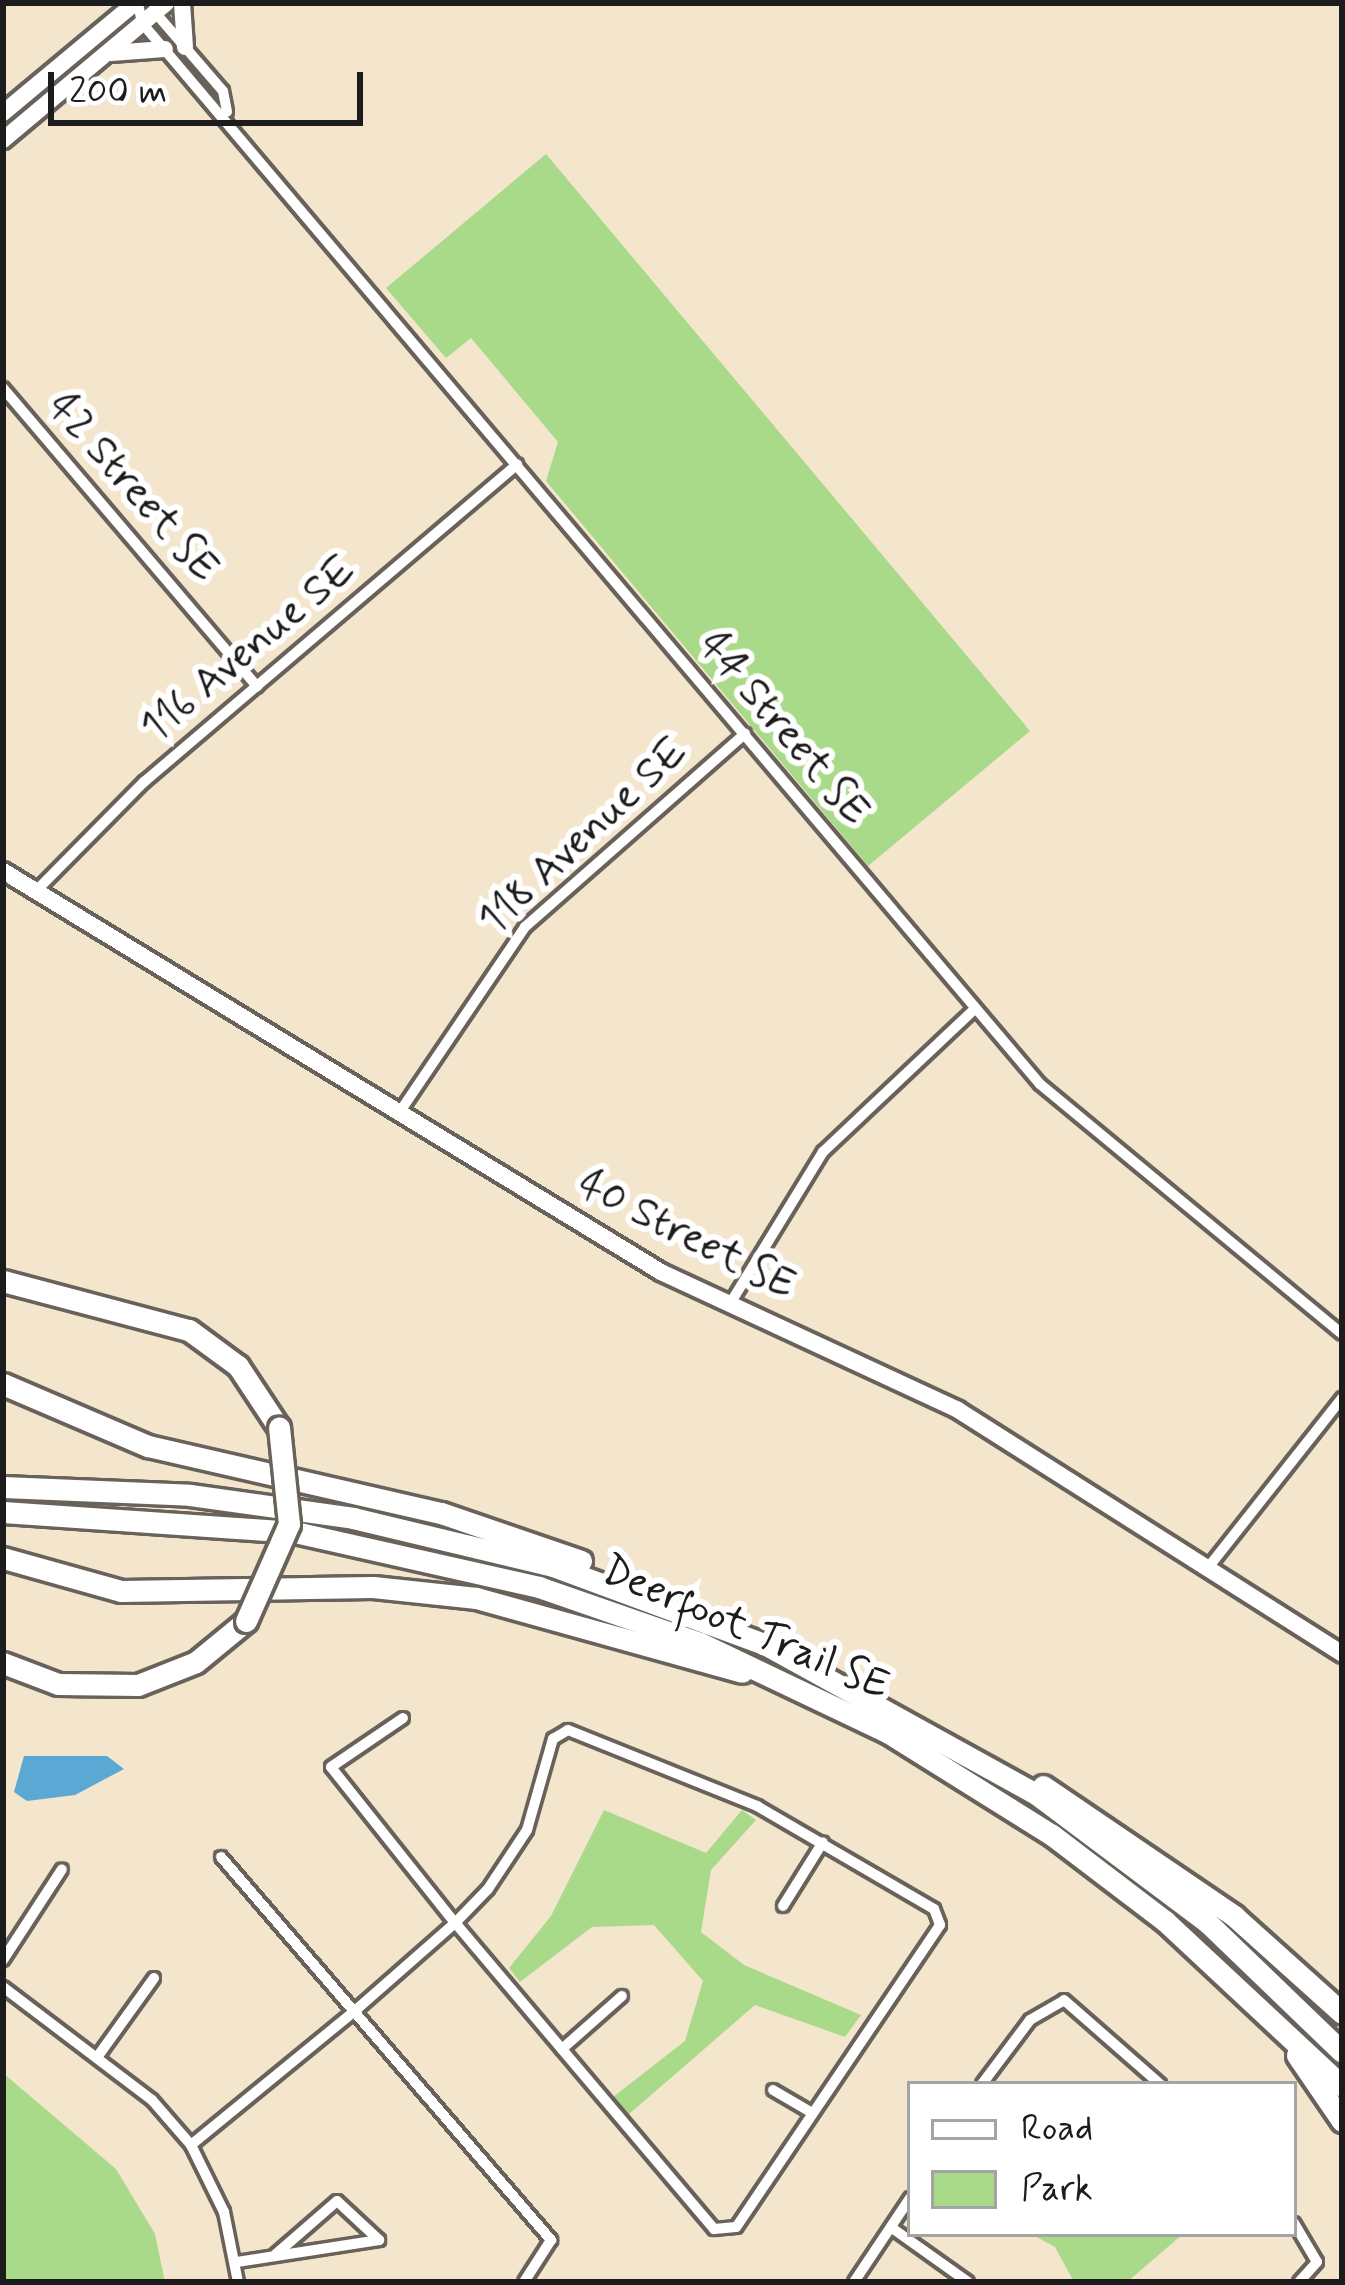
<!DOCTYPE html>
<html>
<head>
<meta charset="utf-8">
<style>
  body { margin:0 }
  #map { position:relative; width:1345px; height:2285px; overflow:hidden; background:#f4e5cd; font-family:Mynerve,sans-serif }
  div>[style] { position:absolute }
  .green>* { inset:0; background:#a9da89 }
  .water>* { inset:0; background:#5aa8d3 }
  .roads { filter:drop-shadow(3px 0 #68625a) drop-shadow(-3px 0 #68625a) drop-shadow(0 3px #68625a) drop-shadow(0 -3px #68625a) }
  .street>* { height:10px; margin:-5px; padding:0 5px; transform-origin:5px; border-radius:5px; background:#fff }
  .secondary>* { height:16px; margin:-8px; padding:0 8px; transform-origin:8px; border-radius:8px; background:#fff }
  .highway>* { height:21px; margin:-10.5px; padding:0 10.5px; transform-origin:10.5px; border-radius:10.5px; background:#fff }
  .bridges { filter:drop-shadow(3px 0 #68625a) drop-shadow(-3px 0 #68625a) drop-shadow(0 3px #68625a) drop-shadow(0 -3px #68625a) }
  .highway-bridge>* { height:21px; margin:-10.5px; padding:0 10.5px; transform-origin:10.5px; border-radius:10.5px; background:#fff }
  span { translate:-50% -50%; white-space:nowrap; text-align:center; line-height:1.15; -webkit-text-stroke:12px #fff; paint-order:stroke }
  .street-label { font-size:42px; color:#1c1c1c }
  .frame { position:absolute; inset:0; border:6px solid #1c1c1c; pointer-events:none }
  .legend { position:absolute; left:907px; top:2081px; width:390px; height:156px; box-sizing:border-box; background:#fff; border:3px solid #a4a4a4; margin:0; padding:15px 21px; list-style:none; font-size:36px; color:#1c1c1c }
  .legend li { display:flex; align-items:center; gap:24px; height:60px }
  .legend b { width:60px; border:3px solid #a4a4a4 }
  .scale { position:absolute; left:48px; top:72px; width:315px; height:54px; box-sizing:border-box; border:6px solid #1c1c1c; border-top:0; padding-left:15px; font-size:36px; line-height:42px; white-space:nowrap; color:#1c1c1c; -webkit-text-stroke:9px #fff; paint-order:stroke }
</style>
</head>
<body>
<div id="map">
  <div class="green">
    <i style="clip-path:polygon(546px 154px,1030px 731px,868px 866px,546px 481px,558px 442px,471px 338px,446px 358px,386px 288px)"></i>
    <i style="clip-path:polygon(604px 1810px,706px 1853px,742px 1810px,756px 1820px,711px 1870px,701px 1932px,744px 1965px,861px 2015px,845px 2037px,755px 2005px,628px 2115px,613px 2097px,685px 2041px,703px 1981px,654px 1925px,592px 1927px,520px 1982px,509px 1968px,551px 1916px)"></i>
    <i style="clip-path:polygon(3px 2073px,116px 2169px,155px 2234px,165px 2282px,3px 2282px)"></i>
    <i style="clip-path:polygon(1031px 2234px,1183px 2234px,1127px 2282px,1074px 2282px,1055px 2247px)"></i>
  </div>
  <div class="water">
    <i style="clip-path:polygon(24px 1756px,107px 1756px,124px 1769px,75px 1795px,27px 1801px,14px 1792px)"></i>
  </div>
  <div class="roads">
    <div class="street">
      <i style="left:138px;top:3px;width:20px;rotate:79deg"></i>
      <i style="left:142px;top:23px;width:1390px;rotate:49.76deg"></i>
      <i style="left:1040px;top:1084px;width:392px;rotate:39.6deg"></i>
      <i style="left:153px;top:10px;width:107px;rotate:49.2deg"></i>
      <i style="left:223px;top:91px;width:21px;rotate:79deg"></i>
      <i style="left:3px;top:388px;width:392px;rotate:49.6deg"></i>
      <i style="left:35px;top:892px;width:155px;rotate:-45.3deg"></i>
      <i style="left:144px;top:782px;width:490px;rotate:-40.4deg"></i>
      <i style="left:399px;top:1113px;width:225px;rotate:-55.9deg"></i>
      <i style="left:525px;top:927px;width:293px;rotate:-41.3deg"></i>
      <i style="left:731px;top:1302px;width:176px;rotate:-58.5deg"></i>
      <i style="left:823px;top:1152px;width:209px;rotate:-43.3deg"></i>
      <i style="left:1207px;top:1569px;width:218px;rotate:-51.7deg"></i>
      <i style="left:221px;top:1857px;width:506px;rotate:49.25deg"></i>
      <i style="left:551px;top:2240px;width:50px;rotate:122.7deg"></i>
      <i style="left:783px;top:1906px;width:75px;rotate:-58deg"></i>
      <i style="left:3px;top:1960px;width:108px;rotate:-57deg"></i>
      <i style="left:3px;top:1987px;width:187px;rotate:37.2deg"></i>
      <i style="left:152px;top:2100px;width:60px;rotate:49.1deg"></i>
      <i style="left:191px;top:2145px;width:75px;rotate:63.8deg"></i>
      <i style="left:224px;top:2212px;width:71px;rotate:78.7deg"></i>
      <i style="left:562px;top:2049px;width:80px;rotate:-41.5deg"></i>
      <i style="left:98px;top:2056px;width:96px;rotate:-54.3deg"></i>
      <i style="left:982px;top:2084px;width:80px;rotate:-53.1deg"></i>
      <i style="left:1030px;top:2020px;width:39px;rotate:-30deg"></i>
      <i style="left:1064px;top:2000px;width:128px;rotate:41.2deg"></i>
      <i style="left:773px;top:2090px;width:42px;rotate:30.3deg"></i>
      <i style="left:191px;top:2145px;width:215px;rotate:-39.3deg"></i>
      <i style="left:357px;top:2009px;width:130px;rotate:-41.3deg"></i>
      <i style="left:455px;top:1923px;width:47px;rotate:-45.9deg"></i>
      <i style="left:488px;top:1889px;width:71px;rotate:-56.5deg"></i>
      <i style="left:527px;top:1830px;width:95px;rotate:-74.1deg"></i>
      <i style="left:553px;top:1739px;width:17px;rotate:-31deg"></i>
      <i style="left:568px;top:1730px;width:204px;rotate:21.9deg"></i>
      <i style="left:757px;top:1806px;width:205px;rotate:30.2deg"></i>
      <i style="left:934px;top:1909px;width:17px;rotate:69deg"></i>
      <i style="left:940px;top:1925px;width:364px;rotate:124deg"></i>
      <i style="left:736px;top:2227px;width:22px;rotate:175deg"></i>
      <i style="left:714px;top:2229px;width:401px;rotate:-130.2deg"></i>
      <i style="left:455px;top:1923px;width:199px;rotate:-128.5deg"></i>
      <i style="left:331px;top:1767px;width:87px;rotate:-34.2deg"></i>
      <i style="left:1294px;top:2223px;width:45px;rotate:59.5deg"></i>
      <i style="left:1317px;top:2262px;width:27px;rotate:132deg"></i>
      <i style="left:892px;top:2228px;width:93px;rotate:35.4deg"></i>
      <i style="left:237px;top:2262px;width:144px;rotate:-8.8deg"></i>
      <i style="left:379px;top:2240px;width:57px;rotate:-137.1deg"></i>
      <i style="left:337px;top:2201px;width:81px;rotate:139deg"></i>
      <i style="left:854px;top:2282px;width:101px;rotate:-56.3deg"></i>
    </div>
    <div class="secondary">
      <i style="left:182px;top:3px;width:44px;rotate:86.1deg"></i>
      <i style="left:111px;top:53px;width:54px;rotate:-4.2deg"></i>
      <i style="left:3px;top:113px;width:172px;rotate:-39.8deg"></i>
      <i style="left:3px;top:140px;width:213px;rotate:-40deg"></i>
      <i style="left:3px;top:871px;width:771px;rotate:31.36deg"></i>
      <i style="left:661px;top:1272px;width:327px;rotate:24.9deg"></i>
      <i style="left:958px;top:1410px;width:455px;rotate:32.4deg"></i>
    </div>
    <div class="highway">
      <i style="left:3px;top:1281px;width:192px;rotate:14.8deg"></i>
      <i style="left:189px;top:1330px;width:61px;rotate:36.3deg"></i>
      <i style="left:238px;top:1366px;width:74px;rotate:56.5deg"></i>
      <i style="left:3px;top:1384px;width:158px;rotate:23.2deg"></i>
      <i style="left:148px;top:1446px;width:301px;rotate:12.9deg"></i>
      <i style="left:441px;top:1513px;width:148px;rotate:18.9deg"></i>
      <i style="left:3px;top:1487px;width:187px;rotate:2.4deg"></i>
      <i style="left:190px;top:1495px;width:165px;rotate:8deg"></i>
      <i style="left:353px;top:1518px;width:206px;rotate:13.5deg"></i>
      <i style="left:553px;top:1566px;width:227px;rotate:20.3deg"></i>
      <i style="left:766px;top:1645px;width:308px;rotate:28.9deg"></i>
      <i style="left:1036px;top:1794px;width:214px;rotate:36.8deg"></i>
      <i style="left:1207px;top:1922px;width:187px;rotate:43.9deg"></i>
      <i style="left:3px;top:1512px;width:293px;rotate:3.9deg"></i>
      <i style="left:295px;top:1532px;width:250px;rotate:12.7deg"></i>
      <i style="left:539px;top:1587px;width:170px;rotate:19.2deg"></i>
      <i style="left:700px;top:1643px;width:207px;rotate:25.5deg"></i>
      <i style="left:887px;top:1732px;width:195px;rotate:32deg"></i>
      <i style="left:1052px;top:1835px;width:142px;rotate:37.3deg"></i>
      <i style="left:1165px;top:1921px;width:242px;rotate:43deg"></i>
      <i style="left:3px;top:1558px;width:123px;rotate:15.6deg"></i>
      <i style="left:121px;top:1591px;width:252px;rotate:-0.9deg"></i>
      <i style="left:373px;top:1587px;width:104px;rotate:6.1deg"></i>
      <i style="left:476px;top:1598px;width:276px;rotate:15.5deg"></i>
      <i style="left:3px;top:1663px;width:59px;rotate:20.9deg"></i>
      <i style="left:58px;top:1684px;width:80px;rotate:0.7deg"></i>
      <i style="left:138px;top:1685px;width:62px;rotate:-21.6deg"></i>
      <i style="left:196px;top:1662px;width:65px;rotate:-39.4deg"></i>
      <i style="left:1043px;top:1786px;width:231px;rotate:34.2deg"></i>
      <i style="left:1234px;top:1916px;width:145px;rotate:41.9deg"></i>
      <i style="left:1297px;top:2055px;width:80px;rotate:55.7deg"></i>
    </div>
  </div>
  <div class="bridges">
    <div class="highway-bridge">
      <i style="left:246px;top:1621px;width:106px;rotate:-66.1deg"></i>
      <i style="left:289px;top:1524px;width:97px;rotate:-95.9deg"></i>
    </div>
  </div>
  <div class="street-label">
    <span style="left:132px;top:488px;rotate:49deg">42 Street SE</span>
    <span style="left:249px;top:650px;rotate:-40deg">116 Avenue SE</span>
    <span style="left:783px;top:729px;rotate:50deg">44 Street SE</span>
    <span style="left:584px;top:837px;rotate:-43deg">118 Avenue SE</span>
    <span style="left:686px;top:1236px;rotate:27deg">40 Street SE</span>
    <span style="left:745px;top:1629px;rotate:23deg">Deerfoot Trail SE</span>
  </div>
  <div class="frame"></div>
  <ul class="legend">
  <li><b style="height:15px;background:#fff"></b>Road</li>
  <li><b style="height:33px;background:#a9da89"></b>Park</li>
  </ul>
  <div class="scale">200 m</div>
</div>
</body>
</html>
